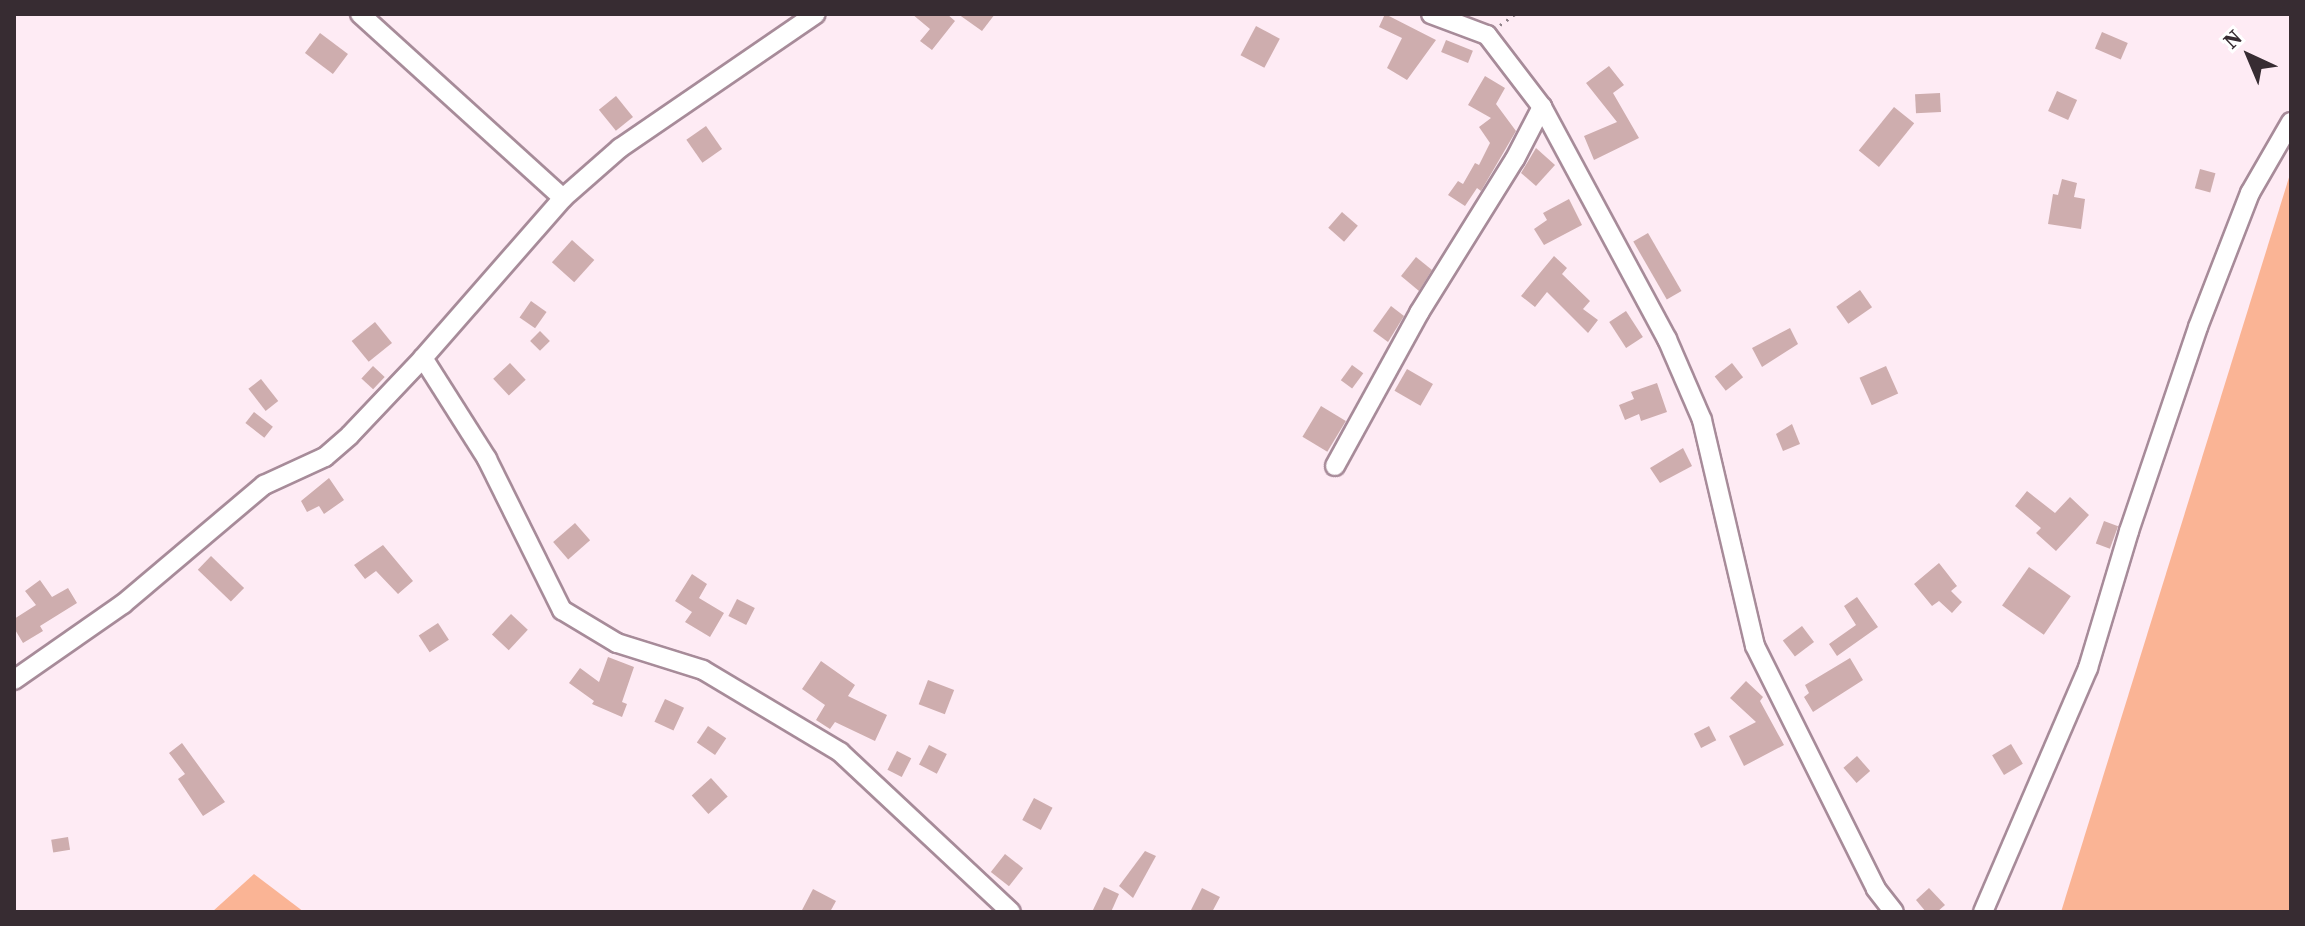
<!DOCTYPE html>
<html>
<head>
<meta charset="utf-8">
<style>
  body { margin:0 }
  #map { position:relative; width:2305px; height:926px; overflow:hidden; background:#feebf4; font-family:"Source Serif 4",serif }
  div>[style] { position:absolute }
  .green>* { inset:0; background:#fab495 }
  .building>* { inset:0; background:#ceadae; transform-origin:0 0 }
  .path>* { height:3px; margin-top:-1.5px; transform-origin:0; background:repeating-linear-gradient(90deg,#91838a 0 2px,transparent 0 8px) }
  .roads { filter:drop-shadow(2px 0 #a78b99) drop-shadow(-2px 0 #a78b99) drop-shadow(0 2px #a78b99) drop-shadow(0 -2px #a78b99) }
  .minor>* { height:18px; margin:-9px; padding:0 9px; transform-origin:9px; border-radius:9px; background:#fff }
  span { translate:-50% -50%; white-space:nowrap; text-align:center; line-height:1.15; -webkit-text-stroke:8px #fff; paint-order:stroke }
  .frame { position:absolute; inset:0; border:16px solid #372c32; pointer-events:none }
  .north { position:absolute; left:2209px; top:16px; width:80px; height:80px; -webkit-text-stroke:6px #fff; paint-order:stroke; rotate:316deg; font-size:22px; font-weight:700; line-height:32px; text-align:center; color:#372c32 }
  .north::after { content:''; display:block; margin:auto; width:28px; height:36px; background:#372c32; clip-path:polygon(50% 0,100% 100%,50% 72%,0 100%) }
</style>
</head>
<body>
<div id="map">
  <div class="green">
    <i style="clip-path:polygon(2291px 171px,2291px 912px,2061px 912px)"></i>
    <i style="clip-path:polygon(254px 874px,304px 912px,212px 912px)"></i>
  </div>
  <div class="building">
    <i style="clip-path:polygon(912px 14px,947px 14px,955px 21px,932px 50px,920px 41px,930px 29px)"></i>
    <i style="clip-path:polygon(958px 14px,995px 14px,982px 31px)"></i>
    <i style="clip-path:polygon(1385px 14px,1436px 40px,1407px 80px,1387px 68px,1402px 38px,1379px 27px)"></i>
    <i style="left:1256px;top:26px;width:27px;height:33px;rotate:28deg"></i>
    <i style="left:2102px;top:32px;width:28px;height:18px;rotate:23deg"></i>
    <i style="left:320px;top:33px;width:35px;height:25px;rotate:37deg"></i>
    <i style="left:1446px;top:40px;width:29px;height:13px;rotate:22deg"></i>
    <i style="clip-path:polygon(1609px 66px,1624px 85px,1613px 93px,1639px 138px,1594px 160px,1584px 136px,1617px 122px,1586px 83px)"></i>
    <i style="clip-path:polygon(1485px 76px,1505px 88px,1496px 104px,1516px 131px,1481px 191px,1477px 188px,1465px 206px,1448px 195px,1458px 181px,1463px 184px,1475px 163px,1479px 165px,1490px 143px,1479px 127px,1491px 118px,1468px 105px)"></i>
    <i style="left:2057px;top:91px;width:22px;height:22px;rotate:24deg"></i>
    <i style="left:1940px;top:93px;width:19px;height:25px;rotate:87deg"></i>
    <i style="left:616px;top:96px;width:27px;height:22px;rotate:51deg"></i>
    <i style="left:1894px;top:107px;width:26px;height:56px;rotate:39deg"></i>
    <i style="left:706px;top:126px;width:28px;height:24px;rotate:55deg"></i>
    <i style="clip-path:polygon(1536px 148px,1555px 165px,1536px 186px,1521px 173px)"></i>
    <i style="left:2200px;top:169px;width:16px;height:20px;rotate:15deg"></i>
    <i style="clip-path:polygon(2062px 179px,2077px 183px,2074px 197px,2085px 199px,2081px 229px,2048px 224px,2053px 194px,2058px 195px)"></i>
    <i style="clip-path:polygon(1569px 199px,1582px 225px,1544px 245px,1534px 229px,1547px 220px,1543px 213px)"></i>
    <i style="left:1342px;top:212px;width:21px;height:21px;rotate:41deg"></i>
    <i style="left:1648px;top:233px;width:67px;height:17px;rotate:60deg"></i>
    <i style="left:572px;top:240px;width:30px;height:30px;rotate:42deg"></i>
    <i style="clip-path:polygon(1554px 256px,1567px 268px,1562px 274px,1590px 301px,1583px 309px,1598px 320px,1588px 333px,1547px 292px,1535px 307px,1521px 296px)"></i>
    <i style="clip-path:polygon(1416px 257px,1432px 270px,1419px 291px,1401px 276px)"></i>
    <i style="left:1860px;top:290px;width:21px;height:29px;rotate:55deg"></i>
    <i style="left:531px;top:301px;width:19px;height:20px;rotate:35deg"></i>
    <i style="clip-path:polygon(1391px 306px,1404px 316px,1388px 342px,1373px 331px)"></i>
    <i style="left:1626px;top:311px;width:31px;height:20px;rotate:57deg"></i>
    <i style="left:375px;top:322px;width:27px;height:30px;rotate:51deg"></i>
    <i style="clip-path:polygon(1790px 328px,1798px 344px,1762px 367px,1752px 348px)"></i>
    <i style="left:540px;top:331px;width:14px;height:14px;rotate:45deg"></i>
    <i style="left:510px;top:363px;width:23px;height:23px;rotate:47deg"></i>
    <i style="left:1732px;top:363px;width:18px;height:22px;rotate:52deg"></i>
    <i style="left:1352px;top:365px;width:14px;height:19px;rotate:36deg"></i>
    <i style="left:373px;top:366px;width:16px;height:17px;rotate:43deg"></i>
    <i style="left:1886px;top:366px;width:30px;height:29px;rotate:66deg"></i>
    <i style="left:1407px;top:369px;width:30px;height:25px;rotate:30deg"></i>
    <i style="left:261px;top:379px;width:28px;height:16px;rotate:52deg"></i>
    <i style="clip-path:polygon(1657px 383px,1667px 412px,1641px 421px,1639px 414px,1625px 420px,1619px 405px,1634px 399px,1631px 392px)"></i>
    <i style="left:1321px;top:406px;width:29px;height:36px;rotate:31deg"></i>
    <i style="left:254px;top:412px;width:24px;height:14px;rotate:38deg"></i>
    <i style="clip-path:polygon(1792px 424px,1800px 444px,1783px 451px,1776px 434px)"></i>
    <i style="clip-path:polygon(1683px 448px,1692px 466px,1660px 483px,1650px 468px)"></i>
    <i style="clip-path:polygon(329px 478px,344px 500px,324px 514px,319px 506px,307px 512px,301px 501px)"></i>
    <i style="clip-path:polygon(2027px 491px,2055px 513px,2070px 497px,2089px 515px,2056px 551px,2036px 533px,2041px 528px,2015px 506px)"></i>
    <i style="left:2104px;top:521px;width:15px;height:24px;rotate:20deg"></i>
    <i style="left:575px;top:523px;width:23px;height:29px;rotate:49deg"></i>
    <i style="clip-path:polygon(383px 545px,413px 581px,398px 594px,376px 571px,365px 579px,354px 565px)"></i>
    <i style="left:211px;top:556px;width:46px;height:19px;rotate:44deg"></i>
    <i style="clip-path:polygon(1939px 563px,1957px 586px,1951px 591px,1962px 602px,1952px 613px,1939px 601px,1932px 606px,1914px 584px)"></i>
    <i style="left:2029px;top:567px;width:51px;height:47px;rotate:35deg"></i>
    <i style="clip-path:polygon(692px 574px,707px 584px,699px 598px,724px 613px,710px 637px,685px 622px,692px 612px,675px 601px)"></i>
    <i style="clip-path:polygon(40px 580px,52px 597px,68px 588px,77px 603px,40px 626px,43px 631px,23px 643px,14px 628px,14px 619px,36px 605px,25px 591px)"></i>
    <i style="clip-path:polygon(1857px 597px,1878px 627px,1837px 656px,1829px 644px,1856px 625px,1844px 606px)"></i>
    <i style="left:737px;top:599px;width:20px;height:19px;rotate:27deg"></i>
    <i style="left:511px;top:614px;width:23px;height:28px;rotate:43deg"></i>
    <i style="left:438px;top:623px;width:20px;height:23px;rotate:57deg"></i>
    <i style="left:1802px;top:626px;width:20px;height:24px;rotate:53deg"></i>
    <i style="clip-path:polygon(608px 657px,634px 667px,622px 702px,627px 704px,622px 717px,592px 704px,594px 701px,569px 683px,580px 668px,599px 682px)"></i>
    <i style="clip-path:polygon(1850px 658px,1863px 680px,1813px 712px,1804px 697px,1809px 693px,1805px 685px)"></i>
    <i style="clip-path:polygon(821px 661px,855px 685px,848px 696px,887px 715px,875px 741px,835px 722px,830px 729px,816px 720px,825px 705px,802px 689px)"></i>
    <i style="left:928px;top:680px;width:28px;height:26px;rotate:21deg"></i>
    <i style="clip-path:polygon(1746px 681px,1763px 697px,1760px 701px,1784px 745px,1744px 766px,1729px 736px,1756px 722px,1730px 698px)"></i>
    <i style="left:665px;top:699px;width:21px;height:25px;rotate:25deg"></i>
    <i style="left:708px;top:726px;width:22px;height:20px;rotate:34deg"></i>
    <i style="left:1709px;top:726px;width:16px;height:17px;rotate:63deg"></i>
    <i style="clip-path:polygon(182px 743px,225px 802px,203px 816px,178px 779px,185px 774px,169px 753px)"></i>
    <i style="left:2011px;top:744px;width:23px;height:22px;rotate:59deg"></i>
    <i style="left:929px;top:745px;width:20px;height:22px;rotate:27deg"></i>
    <i style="left:897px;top:751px;width:16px;height:21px;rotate:27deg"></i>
    <i style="left:1857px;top:756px;width:20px;height:18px;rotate:49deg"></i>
    <i style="left:711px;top:778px;width:25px;height:26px;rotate:48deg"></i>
    <i style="left:1034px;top:798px;width:21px;height:25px;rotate:28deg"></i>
    <i style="left:68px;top:837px;width:13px;height:17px;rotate:81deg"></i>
    <i style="clip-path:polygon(1145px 851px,1156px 856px,1133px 898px,1119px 886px)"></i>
    <i style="left:1005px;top:854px;width:23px;height:23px;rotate:38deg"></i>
    <i style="clip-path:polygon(1104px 887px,1119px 894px,1111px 912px,1092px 912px)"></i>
    <i style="clip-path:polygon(1202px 888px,1220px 897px,1212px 912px,1190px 912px)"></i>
    <i style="clip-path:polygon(1929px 888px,1945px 905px,1937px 912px,1926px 912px,1916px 900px)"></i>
    <i style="clip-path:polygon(813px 889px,836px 901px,830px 912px,801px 912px)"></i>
  </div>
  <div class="path">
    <i style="left:1500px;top:25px;width:19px;rotate:-36deg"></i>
  </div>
  <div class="roads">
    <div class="minor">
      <i style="left:360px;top:14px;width:274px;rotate:42.2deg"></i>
      <i style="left:1431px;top:14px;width:60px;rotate:20.6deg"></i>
      <i style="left:1487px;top:35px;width:91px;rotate:52.6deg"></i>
      <i style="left:1542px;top:107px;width:264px;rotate:61.7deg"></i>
      <i style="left:1667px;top:339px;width:88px;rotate:66.6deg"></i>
      <i style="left:1702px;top:420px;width:232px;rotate:76.8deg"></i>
      <i style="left:1755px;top:646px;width:271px;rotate:63.5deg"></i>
      <i style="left:1876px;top:889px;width:29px;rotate:52deg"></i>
      <i style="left:423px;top:358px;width:120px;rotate:57.6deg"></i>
      <i style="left:487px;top:459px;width:169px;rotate:63.6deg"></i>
      <i style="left:562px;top:610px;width:64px;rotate:31deg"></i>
      <i style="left:617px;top:643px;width:90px;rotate:17.4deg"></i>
      <i style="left:703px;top:670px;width:160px;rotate:30.9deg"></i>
      <i style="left:840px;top:752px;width:234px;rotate:43.1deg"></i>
      <i style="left:1335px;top:466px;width:175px;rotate:-61.2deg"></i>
      <i style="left:1419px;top:313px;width:181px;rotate:-58.1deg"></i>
      <i style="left:1515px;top:159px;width:59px;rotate:-62.6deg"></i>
      <i style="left:14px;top:680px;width:133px;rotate:-34.9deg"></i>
      <i style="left:123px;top:604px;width:185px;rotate:-40.2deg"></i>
      <i style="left:264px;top:485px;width:67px;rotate:-24.7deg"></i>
      <i style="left:325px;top:457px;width:33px;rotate:-41deg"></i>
      <i style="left:350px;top:435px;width:106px;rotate:-46.5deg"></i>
      <i style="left:423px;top:358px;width:213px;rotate:-48.8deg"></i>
      <i style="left:563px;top:198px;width:76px;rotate:-41.3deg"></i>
      <i style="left:620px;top:148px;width:237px;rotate:-34.4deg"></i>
      <i style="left:1983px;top:912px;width:266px;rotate:-66.7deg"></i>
      <i style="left:2088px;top:668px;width:143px;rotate:-73.3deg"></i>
      <i style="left:2129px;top:531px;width:215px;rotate:-71.3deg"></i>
      <i style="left:2198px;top:327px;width:144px;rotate:-68.8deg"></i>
      <i style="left:2250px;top:193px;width:82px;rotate:-60deg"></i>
    </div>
  </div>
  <div class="frame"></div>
  <div class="north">N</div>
</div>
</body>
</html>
